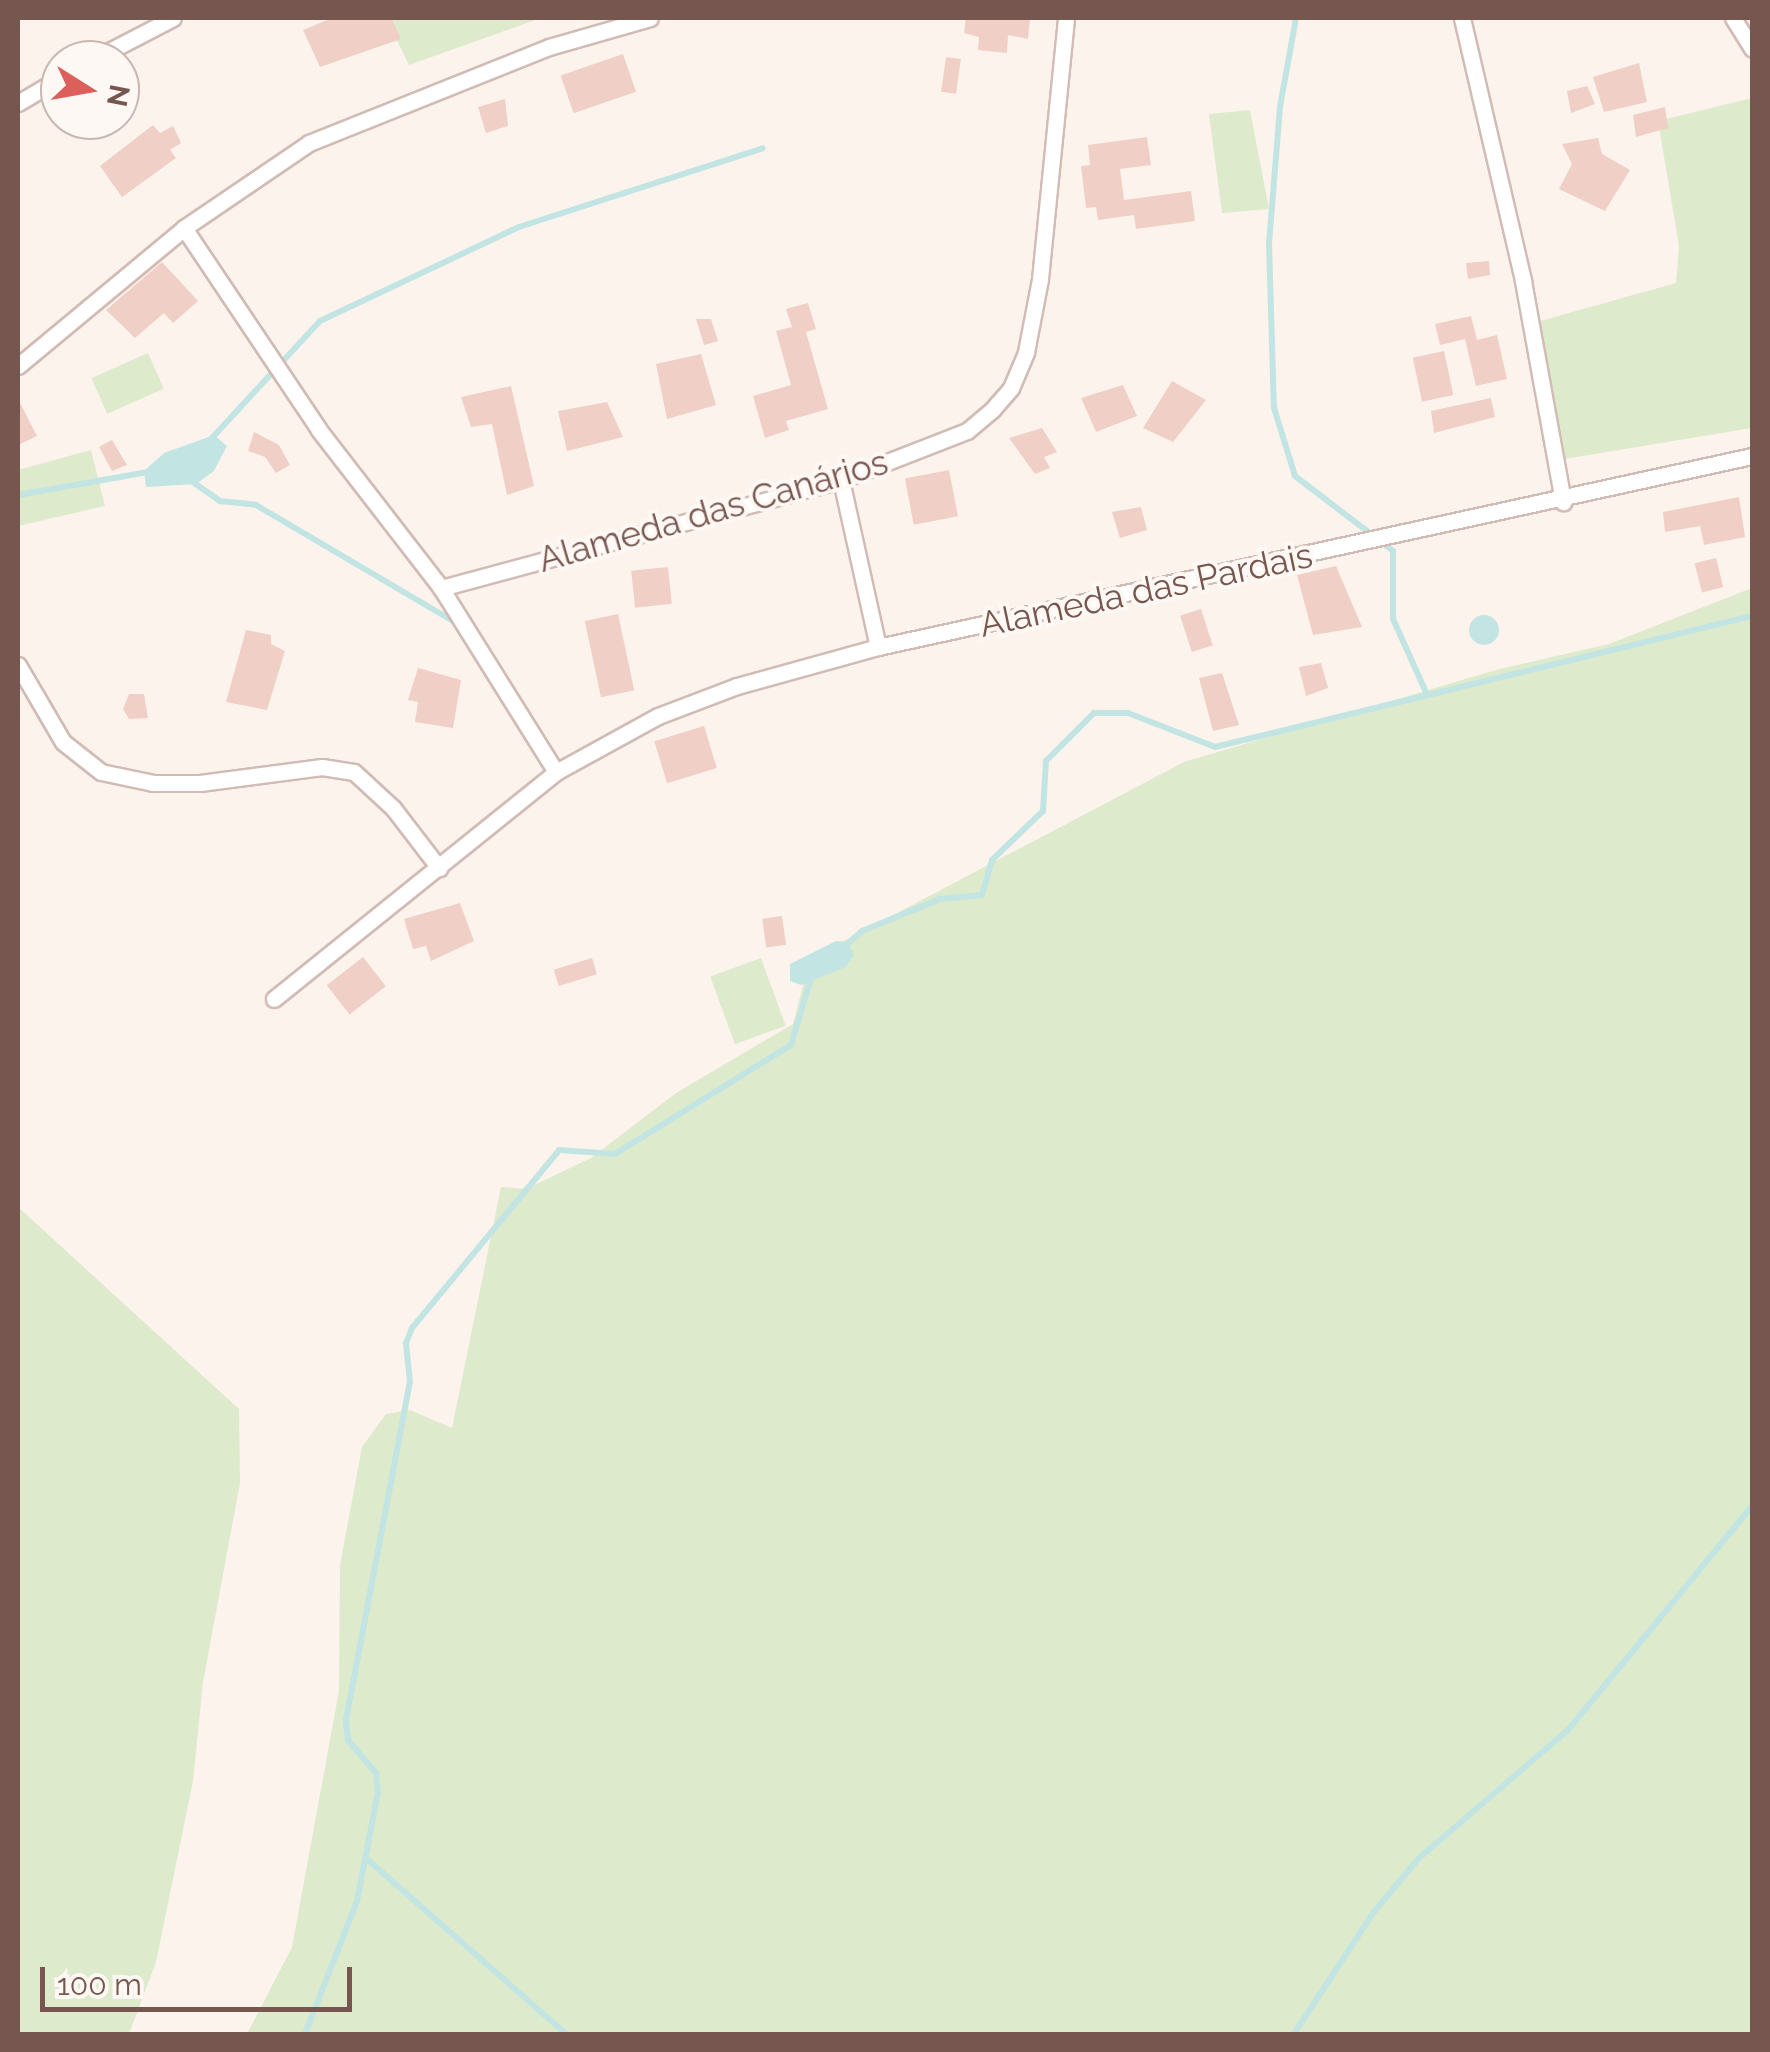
<!DOCTYPE html>
<html>
<head>
<meta charset="utf-8">
<style>
  body { margin:0 }
  #map { position:relative; width:1770px; height:2052px; overflow:hidden; background:#fcf3ed; font-family:Raleway,sans-serif }
  div>[style] { position:absolute }
  .green>* { inset:0; background:#ddeacb; transform-origin:0 0 }
  .water>* { inset:0; background:#c2e5e4 }
  .round { border-radius:50% }
  .stream>* { height:6px; margin:-3px; padding:0 3px; transform-origin:3px; border-radius:3px; background:#c2e5e4 }
  .building>* { inset:0; background:#f0cfc6; transform-origin:0 0 }
  .roads { filter:drop-shadow(2px 0 #d1bcb5) drop-shadow(-2px 0 #d1bcb5) drop-shadow(0 2px #d1bcb5) drop-shadow(0 -2px #d1bcb5) }
  .minor>* { height:15px; margin:-7.5px; padding:0 7.5px; transform-origin:7.5px; border-radius:7.5px; background:#fff }
  span { translate:-50% -50%; white-space:nowrap; text-align:center; line-height:1.15; -webkit-text-stroke:8px #fef8f4; paint-order:stroke }
  .street-label { font-size:35px; color:#775650 }
  .frame { position:absolute; inset:0; border:20px solid #775650; pointer-events:none }
  .north { position:absolute; left:40px; top:40px; width:100px; height:100px; box-sizing:border-box; background:#fef8f4; border:2px solid #c8b7b2; border-radius:50%; rotate:101deg; font-size:28px; font-weight:700; line-height:40px; text-align:center; color:#775650 }
  .north::after { content:''; display:block; margin:auto; width:35px; height:45px; background:#dd5f5b; clip-path:polygon(50% 0,100% 100%,50% 72%,0 100%) }
  .scale { position:absolute; left:40px; top:1967px; width:312px; height:45px; box-sizing:border-box; border:5px solid #775650; border-top:0; padding-left:12px; font-size:30px; line-height:35px; white-space:nowrap; color:#775650; -webkit-text-stroke:8px #fef8f4; paint-order:stroke }
</style>
</head>
<body>
<div id="map">
  <div class="green">
    <i style="clip-path:polygon(386px 18px,541px 18px,409px 65px)"></i>
    <i style="clip-path:polygon(1752px 98px,1752px 428px,1546px 462px,1550px 405px,1537px 322px,1676px 283px,1679px 246px,1658px 121px)"></i>
    <i style="clip-path:polygon(1250px 110px,1269px 209px,1222px 213px,1209px 114px)"></i>
    <i style="left:148px;top:353px;width:39px;height:62px;rotate:66deg"></i>
    <i style="clip-path:polygon(91px 450px,105px 506px,18px 526px,18px 470px)"></i>
    <i style="clip-path:polygon(1752px 588px,1752px 2034px,247px 2034px,292px 1947px,339px 1691px,340px 1565px,362px 1447px,386px 1414px,410px 1410px,452px 1428px,501px 1187px,526px 1189px,591px 1158px,676px 1093px,793px 1024px,806px 974px,823px 952px,1184px 762px,1496px 670px,1609px 644px)"></i>
    <i style="left:761px;top:958px;width:72px;height:54px;rotate:70deg"></i>
    <i style="clip-path:polygon(18px 1207px,239px 1409px,240px 1483px,203px 1682px,193px 1781px,156px 1962px,129px 2034px,18px 2034px)"></i>
  </div>
  <div class="water">
    <i style="clip-path:polygon(214px 435px,227px 446px,214px 471px,196px 484px,146px 487px,144px 471px,164px 453px)"></i>
    <i class="round" style="left:1469px;top:615px;width:30px;height:30px"></i>
    <i style="clip-path:polygon(836px 941px,848px 942px,854px 956px,844px 968px,801px 985px,790px 981px,790px 964px)"></i>
  </div>
  <div class="stream">
    <i style="left:1296px;top:18px;width:90px;rotate:100.2deg"></i>
    <i style="left:1280px;top:107px;width:136px;rotate:94.6deg"></i>
    <i style="left:1269px;top:243px;width:165px;rotate:88.3deg"></i>
    <i style="left:1274px;top:408px;width:71px;rotate:72.8deg"></i>
    <i style="left:1295px;top:476px;width:123px;rotate:37.4deg"></i>
    <i style="left:1393px;top:551px;width:68px;rotate:90deg"></i>
    <i style="left:1393px;top:619px;width:80px;rotate:65.7deg"></i>
    <i style="left:211px;top:439px;width:161px;rotate:-47.3deg"></i>
    <i style="left:320px;top:321px;width:220px;rotate:-25.3deg"></i>
    <i style="left:519px;top:227px;width:256px;rotate:-17.9deg"></i>
    <i style="left:190px;top:480px;width:37px;rotate:35deg"></i>
    <i style="left:220px;top:501px;width:36px;rotate:6deg"></i>
    <i style="left:256px;top:505px;width:229px;rotate:30.5deg"></i>
    <i style="left:18px;top:495px;width:132px;rotate:-10deg"></i>
    <i style="left:842px;top:949px;width:27px;rotate:-42deg"></i>
    <i style="left:862px;top:931px;width:84px;rotate:-22.3deg"></i>
    <i style="left:940px;top:899px;width:42px;rotate:-5.4deg"></i>
    <i style="left:982px;top:895px;width:36px;rotate:-74deg"></i>
    <i style="left:992px;top:860px;width:71px;rotate:-43.9deg"></i>
    <i style="left:1043px;top:811px;width:50px;rotate:-86.6deg"></i>
    <i style="left:1046px;top:761px;width:68px;rotate:-45deg"></i>
    <i style="left:1094px;top:713px;width:34px"></i>
    <i style="left:1128px;top:713px;width:93px;rotate:21.3deg"></i>
    <i style="left:1215px;top:747px;width:553px;rotate:-13.71deg"></i>
    <i style="left:367px;top:1859px;width:265px;rotate:41.3deg"></i>
    <i style="left:305px;top:2034px;width:143px;rotate:-68.6deg"></i>
    <i style="left:357px;top:1901px;width:111px;rotate:-79.1deg"></i>
    <i style="left:378px;top:1792px;width:19px;rotate:-96deg"></i>
    <i style="left:376px;top:1773px;width:43px;rotate:-130.3deg"></i>
    <i style="left:348px;top:1740px;width:20px;rotate:-96deg"></i>
    <i style="left:346px;top:1720px;width:344px;rotate:-79.3deg"></i>
    <i style="left:410px;top:1382px;width:39px;rotate:-96deg"></i>
    <i style="left:406px;top:1343px;width:16px;rotate:-68deg"></i>
    <i style="left:412px;top:1328px;width:231px;rotate:-50.4deg"></i>
    <i style="left:559px;top:1150px;width:56px;rotate:4.1deg"></i>
    <i style="left:615px;top:1154px;width:207px;rotate:-31.8deg"></i>
    <i style="left:791px;top:1045px;width:70px;rotate:-73.4deg"></i>
    <i style="left:1294px;top:2034px;width:145px;rotate:-56.9deg"></i>
    <i style="left:1373px;top:1913px;width:70px;rotate:-50.2deg"></i>
    <i style="left:1418px;top:1859px;width:198px;rotate:-40.7deg"></i>
    <i style="left:1568px;top:1730px;width:290px;rotate:-50.6deg"></i>
  </div>
  <div class="building">
    <i style="clip-path:polygon(332px 18px,391px 18px,401px 39px,320px 67px,303px 30px)"></i>
    <i style="clip-path:polygon(966px 18px,1030px 18px,1028px 39px,1008px 35px,1007px 53px,978px 50px,979px 37px,964px 33px)"></i>
    <i style="left:623px;top:54px;width:40px;height:66px;rotate:71deg"></i>
    <i style="left:946px;top:57px;width:15px;height:35px;rotate:8deg"></i>
    <i style="clip-path:polygon(1639px 63px,1647px 102px,1604px 112px,1593px 77px)"></i>
    <i style="clip-path:polygon(1587px 86px,1595px 104px,1571px 113px,1567px 91px)"></i>
    <i style="clip-path:polygon(505px 99px,508px 126px,486px 133px,478px 107px)"></i>
    <i style="clip-path:polygon(1665px 107px,1668px 128px,1636px 137px,1633px 115px)"></i>
    <i style="clip-path:polygon(153px 125px,160px 133px,173px 126px,181px 143px,170px 150px,176px 158px,122px 197px,100px 166px)"></i>
    <i style="clip-path:polygon(1147px 137px,1151px 165px,1120px 169px,1124px 200px,1191px 191px,1195px 221px,1136px 229px,1134px 215px,1098px 220px,1096px 207px,1086px 208px,1081px 166px,1090px 165px,1088px 145px)"></i>
    <i style="clip-path:polygon(1598px 138px,1602px 154px,1630px 170px,1605px 211px,1559px 189px,1572px 164px,1562px 144px)"></i>
    <i style="clip-path:polygon(1489px 261px,1490px 275px,1468px 279px,1466px 263px)"></i>
    <i style="clip-path:polygon(162px 262px,198px 301px,173px 323px,164px 313px,135px 338px,106px 310px)"></i>
    <i style="clip-path:polygon(808px 303px,816px 329px,806px 332px,828px 409px,786px 421px,789px 430px,765px 438px,753px 396px,791px 385px,776px 331px,792px 327px,786px 309px)"></i>
    <i style="clip-path:polygon(1471px 316px,1477px 340px,1497px 335px,1507px 379px,1476px 386px,1465px 339px,1440px 345px,1435px 324px)"></i>
    <i style="clip-path:polygon(696px 319px,711px 319px,718px 341px,704px 345px)"></i>
    <i style="left:1444px;top:351px;width:45px;height:32px;rotate:78deg"></i>
    <i style="clip-path:polygon(701px 354px,716px 405px,667px 419px,656px 364px)"></i>
    <i style="clip-path:polygon(1172px 381px,1206px 400px,1173px 442px,1143px 428px)"></i>
    <i style="clip-path:polygon(1123px 385px,1137px 416px,1096px 432px,1081px 398px)"></i>
    <i style="clip-path:polygon(511px 386px,534px 486px,507px 495px,492px 424px,471px 427px,461px 397px)"></i>
    <i style="clip-path:polygon(1491px 398px,1495px 417px,1434px 433px,1431px 411px)"></i>
    <i style="clip-path:polygon(18px 399px,37px 436px,18px 445px)"></i>
    <i style="clip-path:polygon(607px 402px,623px 437px,567px 451px,558px 411px)"></i>
    <i style="clip-path:polygon(1042px 428px,1057px 452px,1044px 457px,1050px 468px,1035px 474px,1009px 438px)"></i>
    <i style="clip-path:polygon(254px 432px,279px 445px,290px 465px,276px 473px,265px 457px,248px 451px)"></i>
    <i style="clip-path:polygon(112px 440px,127px 465px,112px 471px,99px 447px)"></i>
    <i style="left:949px;top:470px;width:47px;height:45px;rotate:79deg"></i>
    <i style="clip-path:polygon(1739px 497px,1745px 537px,1704px 545px,1700px 526px,1665px 532px,1663px 512px)"></i>
    <i style="clip-path:polygon(1141px 507px,1147px 530px,1120px 538px,1112px 512px)"></i>
    <i style="left:1716px;top:558px;width:30px;height:22px;rotate:76deg"></i>
    <i style="clip-path:polygon(1336px 566px,1362px 627px,1313px 635px,1297px 575px)"></i>
    <i style="left:668px;top:567px;width:37px;height:37px;rotate:84deg"></i>
    <i style="left:1201px;top:609px;width:38px;height:22px;rotate:72deg"></i>
    <i style="left:618px;top:614px;width:78px;height:34px;rotate:78deg"></i>
    <i style="clip-path:polygon(246px 630px,271px 635px,271px 644px,285px 651px,267px 710px,226px 702px)"></i>
    <i style="clip-path:polygon(1321px 663px,1328px 688px,1306px 696px,1299px 667px)"></i>
    <i style="clip-path:polygon(418px 668px,461px 680px,453px 728px,415px 722px,418px 702px,408px 700px)"></i>
    <i style="clip-path:polygon(1222px 673px,1239px 725px,1213px 731px,1199px 678px)"></i>
    <i style="clip-path:polygon(129px 694px,144px 694px,148px 718px,129px 719px,123px 709px)"></i>
    <i style="left:704px;top:726px;width:44px;height:52px;rotate:73deg"></i>
    <i style="clip-path:polygon(460px 903px,474px 941px,431px 961px,426px 946px,413px 949px,404px 919px)"></i>
    <i style="left:782px;top:916px;width:29px;height:20px;rotate:82deg"></i>
    <i style="left:363px;top:957px;width:37px;height:46px;rotate:52deg"></i>
    <i style="left:592px;top:958px;width:17px;height:40px;rotate:73deg"></i>
  </div>
  <div class="roads">
    <div class="minor">
      <i style="left:1462px;top:18px;width:270px;rotate:76.9deg"></i>
      <i style="left:1523px;top:281px;width:225px;rotate:79.7deg"></i>
      <i style="left:1733px;top:18px;width:36px;rotate:58deg"></i>
      <i style="left:92px;top:60px;width:91px;rotate:-27.4deg"></i>
      <i style="left:18px;top:103px;width:49px;rotate:-30.8deg"></i>
      <i style="left:184px;top:228px;width:243px;rotate:56.2deg"></i>
      <i style="left:319px;top:430px;width:200px;rotate:52.3deg"></i>
      <i style="left:441px;top:588px;width:217px;rotate:58deg"></i>
      <i style="left:556px;top:772px;width:362px;rotate:141.2deg"></i>
      <i style="left:18px;top:366px;width:216px;rotate:-39.7deg"></i>
      <i style="left:184px;top:228px;width:151px;rotate:-34.2deg"></i>
      <i style="left:309px;top:143px;width:258px;rotate:-21.8deg"></i>
      <i style="left:549px;top:47px;width:105px;rotate:-16deg"></i>
      <i style="left:841px;top:480px;width:171px;rotate:77.5deg"></i>
      <i style="left:441px;top:588px;width:414px;rotate:-15.1deg"></i>
      <i style="left:841px;top:480px;width:135px;rotate:-21.3deg"></i>
      <i style="left:967px;top:431px;width:33px;rotate:-40deg"></i>
      <i style="left:992px;top:410px;width:29px;rotate:-49deg"></i>
      <i style="left:1011px;top:388px;width:39px;rotate:-67deg"></i>
      <i style="left:1026px;top:352px;width:74px;rotate:-79.1deg"></i>
      <i style="left:1040px;top:279px;width:262px;rotate:-84.3deg"></i>
      <i style="left:18px;top:665px;width:89px;rotate:59.7deg"></i>
      <i style="left:63px;top:742px;width:48px;rotate:38.3deg"></i>
      <i style="left:101px;top:772px;width:53px;rotate:11.9deg"></i>
      <i style="left:153px;top:783px;width:47px"></i>
      <i style="left:200px;top:783px;width:123px;rotate:-7.5deg"></i>
      <i style="left:322px;top:767px;width:32px;rotate:9deg"></i>
      <i style="left:354px;top:772px;width:53px;rotate:42.7deg"></i>
      <i style="left:393px;top:808px;width:76px;rotate:52.5deg"></i>
      <i style="left:556px;top:772px;width:116px;rotate:-28.8deg"></i>
      <i style="left:658px;top:716px;width:85px;rotate:-20.8deg"></i>
      <i style="left:737px;top:686px;width:146px;rotate:-15.5deg"></i>
      <i style="left:878px;top:647px;width:895px;rotate:-12.33deg"></i>
    </div>
  </div>
  <div class="street-label">
    <span style="left:713px;top:511px;rotate:-16deg">Alameda das Canários</span>
    <span style="left:1146px;top:590px;rotate:-12deg">Alameda das Pardais</span>
  </div>
  <div class="frame"></div>
  <div class="north">N</div>
  <div class="scale">100 m</div>
</div>
</body>
</html>
